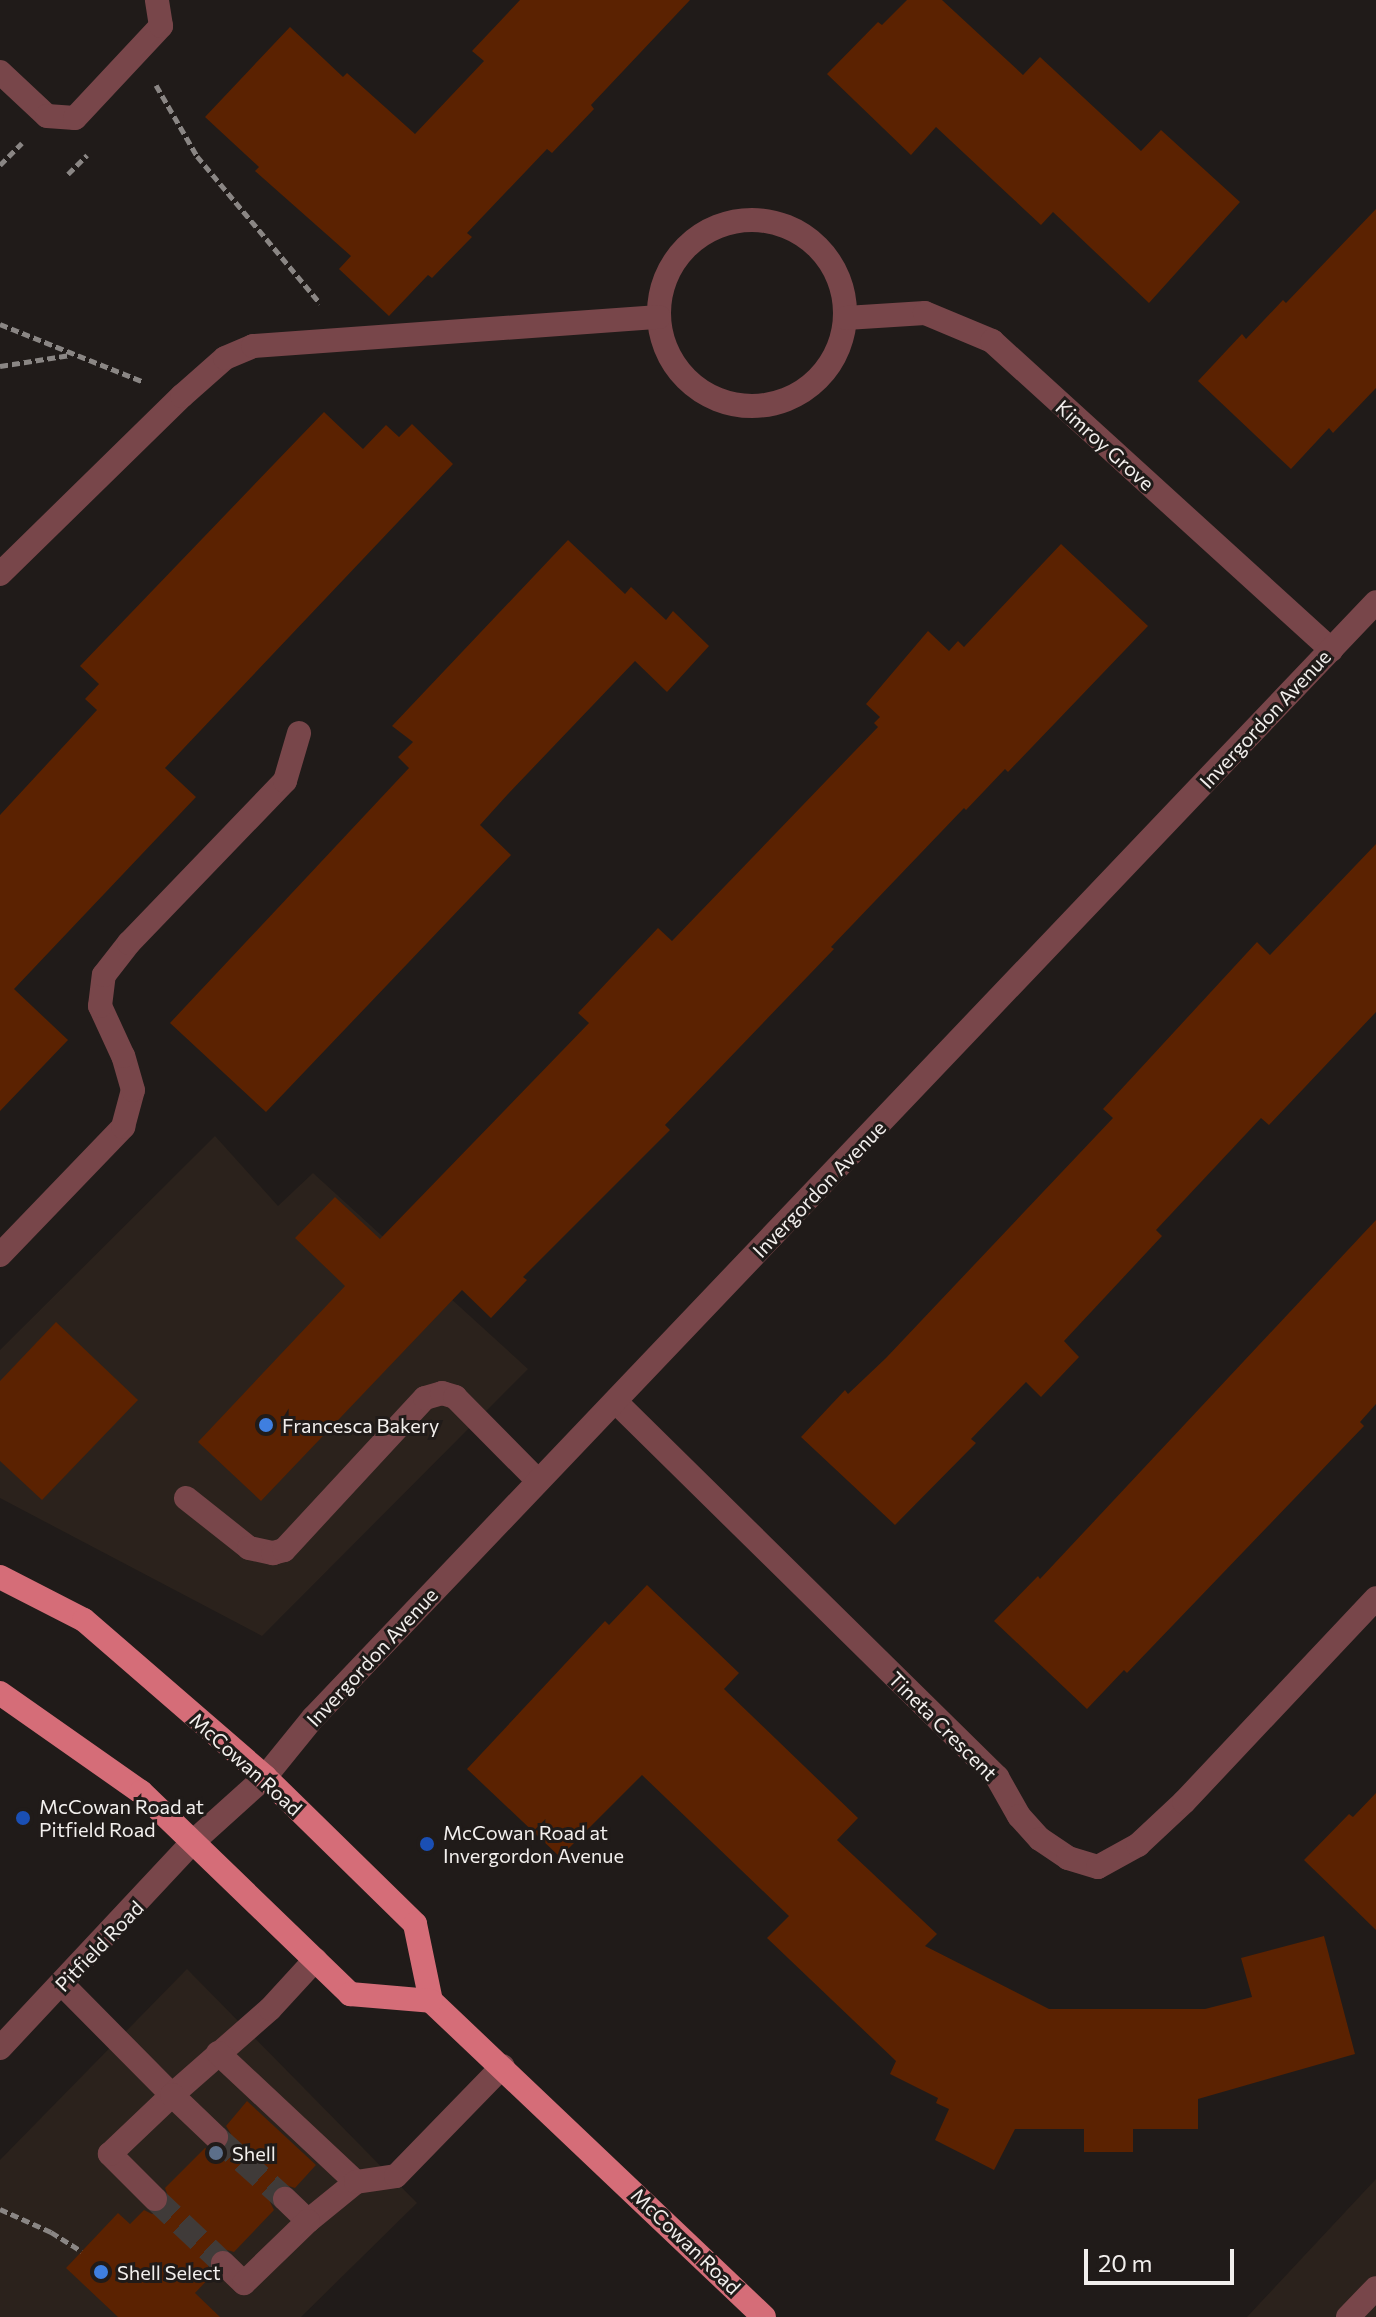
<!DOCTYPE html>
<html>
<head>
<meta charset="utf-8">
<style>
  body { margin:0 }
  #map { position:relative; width:1376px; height:2317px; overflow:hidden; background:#201b19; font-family:Commissioner,sans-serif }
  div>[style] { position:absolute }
  .built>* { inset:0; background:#2b221c }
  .building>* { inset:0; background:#5b2201 }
  .minor-tunnel>* { height:24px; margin-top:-12px; transform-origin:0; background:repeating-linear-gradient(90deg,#403b39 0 24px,transparent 0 36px) }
  .path>* { height:5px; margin-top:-2.5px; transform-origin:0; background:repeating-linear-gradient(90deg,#8a8684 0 8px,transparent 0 12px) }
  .minor>* { height:24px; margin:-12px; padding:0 12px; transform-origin:12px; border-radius:12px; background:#78464a }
  .minor>.ring { margin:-12px; padding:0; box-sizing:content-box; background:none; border:24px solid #78464a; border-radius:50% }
  .major>* { height:24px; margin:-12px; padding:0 12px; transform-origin:12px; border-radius:12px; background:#d56d78 }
  .dots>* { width:22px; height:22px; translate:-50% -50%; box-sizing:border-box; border:4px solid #201b19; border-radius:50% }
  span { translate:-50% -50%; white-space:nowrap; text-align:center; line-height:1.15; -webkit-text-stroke:6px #201b19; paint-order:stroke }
  .street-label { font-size:20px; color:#f2efed }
  .poi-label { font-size:20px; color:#f2efed }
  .left { translate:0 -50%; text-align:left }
  .scale { position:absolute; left:1084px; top:2249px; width:150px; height:36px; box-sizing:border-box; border:4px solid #f2efed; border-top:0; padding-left:10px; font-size:24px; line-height:28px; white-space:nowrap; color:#f2efed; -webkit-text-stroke:6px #201b19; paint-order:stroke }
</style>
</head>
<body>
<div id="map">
  <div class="built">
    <i style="clip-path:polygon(215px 1136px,278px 1206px,313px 1173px,528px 1369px,262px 1636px,0 1498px,0 1350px)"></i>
    <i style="clip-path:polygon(187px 1969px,417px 2203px,301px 2317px,0 2317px,0 2160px)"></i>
    <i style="clip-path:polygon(1376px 2179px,1376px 2317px,1247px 2317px)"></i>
  </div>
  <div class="building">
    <i style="clip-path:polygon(520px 0,690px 0,591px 105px,594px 109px,552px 153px,547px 149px,467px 233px,472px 237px,432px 278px,428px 275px,389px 316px,339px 269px,351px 256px,255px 171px,259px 167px,205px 117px,290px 27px,343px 77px,347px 73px,415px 134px,484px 61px,472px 51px)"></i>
    <i style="clip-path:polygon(907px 0,942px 0,1023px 75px,1040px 57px,1141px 151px,1161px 130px,1240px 202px,1149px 303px,1053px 212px,1041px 225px,936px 127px,911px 155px,827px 74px,878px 22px,882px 25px)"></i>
    <i style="clip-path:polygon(1376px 209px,1376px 388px,1333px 433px,1329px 428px,1291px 469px,1198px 381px,1242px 334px,1246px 339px,1283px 300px,1286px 303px)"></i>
    <i style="clip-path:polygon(324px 412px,363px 449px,386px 425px,399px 437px,412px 424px,453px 464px,165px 768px,196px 797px,14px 989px,68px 1040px,0 1111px,0 815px,97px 710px,85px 699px,99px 684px,80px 666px)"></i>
    <i style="clip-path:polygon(568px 540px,625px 594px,631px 587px,666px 620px,673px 611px,709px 646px,667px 692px,635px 661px,508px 794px,480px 825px,511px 855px,266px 1112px,170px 1023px,409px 768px,398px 757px,413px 742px,392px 726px)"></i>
    <i style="clip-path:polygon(1061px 544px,1148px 626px,1008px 772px,1005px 769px,966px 810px,964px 808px,831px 947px,834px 949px,665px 1125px,670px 1130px,523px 1277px,527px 1280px,491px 1318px,462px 1290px,261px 1501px,198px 1442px,345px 1286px,295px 1238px,335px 1197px,380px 1239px,589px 1023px,578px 1013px,658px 928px,672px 941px,878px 727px,874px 723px,880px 717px,866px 704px,928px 631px,949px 651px,958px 641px,964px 647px)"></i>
    <i style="clip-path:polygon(1376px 844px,1376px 1012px,1269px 1125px,1261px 1118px,1156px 1230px,1162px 1236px,1064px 1341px,1079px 1357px,1041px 1397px,1026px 1382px,971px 1439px,976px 1443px,895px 1525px,801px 1437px,845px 1390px,848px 1394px,886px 1358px,1113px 1118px,1103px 1109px,1257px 942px,1270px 955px)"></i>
    <i style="clip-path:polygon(1376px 1220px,1376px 1404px,1360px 1422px,1364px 1426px,1127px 1673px,1124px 1670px,1087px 1709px,994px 1621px,1038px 1576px,1040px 1579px)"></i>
    <i style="clip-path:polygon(56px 1322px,138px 1400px,42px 1500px,0 1461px,0 1381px)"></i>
    <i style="clip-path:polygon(647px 1585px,739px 1673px,724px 1689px,858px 1818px,837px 1840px,937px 1934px,925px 1946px,1049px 2009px,1205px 2009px,1252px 1997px,1241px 1958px,1324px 1936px,1355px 2054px,1198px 2099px,1198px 2129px,1133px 2129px,1133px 2152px,1084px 2152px,1084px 2129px,1015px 2129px,994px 2170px,935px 2140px,949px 2109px,936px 2103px,938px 2098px,890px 2074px,896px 2061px,767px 1938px,789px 1916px,642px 1775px,560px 1857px,467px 1769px,605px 1621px,609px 1625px)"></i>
    <i style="clip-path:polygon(1376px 1793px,1376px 1930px,1304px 1860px,1349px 1814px,1353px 1817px)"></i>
    <i style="clip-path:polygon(247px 2101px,316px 2165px,295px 2188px,282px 2184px,274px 2189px,270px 2202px,274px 2210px,234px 2252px,220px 2248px,212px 2253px,208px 2266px,213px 2274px,195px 2293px,220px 2317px,118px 2317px,66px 2268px,118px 2213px,130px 2224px,144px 2210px,152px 2214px,165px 2210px,170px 2202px,165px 2188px,205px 2148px,219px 2152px,227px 2147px,231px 2134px,226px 2126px)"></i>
  </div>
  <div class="minor-tunnel">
    <i style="left:216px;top:2137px;width:93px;rotate:41.9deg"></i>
    <i style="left:155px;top:2199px;width:93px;rotate:43.3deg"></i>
  </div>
  <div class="path">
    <i style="left:156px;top:85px;width:82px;rotate:60deg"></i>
    <i style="left:197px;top:156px;width:192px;rotate:50.1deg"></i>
    <i style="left:0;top:165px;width:31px;rotate:-45deg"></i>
    <i style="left:68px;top:174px;width:27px;rotate:-45deg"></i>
    <i style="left:0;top:324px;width:155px;rotate:21.9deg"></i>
    <i style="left:0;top:366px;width:71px;rotate:-8.9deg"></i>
    <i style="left:0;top:2209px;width:56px;rotate:24.3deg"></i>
    <i style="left:51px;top:2232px;width:36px;rotate:32deg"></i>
  </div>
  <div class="minor">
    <i style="left:0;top:72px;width:64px;rotate:43.1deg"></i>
    <i style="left:47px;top:116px;width:28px;rotate:4deg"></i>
    <i style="left:75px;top:118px;width:126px;rotate:-46.9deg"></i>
    <i style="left:161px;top:26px;width:26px;rotate:-99deg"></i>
    <i class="ring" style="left:659px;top:220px;width:162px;height:162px"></i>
    <i style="left:846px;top:318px;width:79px;rotate:-3.6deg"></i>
    <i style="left:925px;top:313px;width:73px;rotate:22.7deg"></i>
    <i style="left:992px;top:341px;width:459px;rotate:42.3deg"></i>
    <i style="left:0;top:574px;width:255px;rotate:-44.4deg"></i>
    <i style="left:182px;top:396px;width:57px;rotate:-41.5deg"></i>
    <i style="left:225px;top:358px;width:30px;rotate:-23deg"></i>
    <i style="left:253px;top:346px;width:407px;rotate:-4.1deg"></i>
    <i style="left:0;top:1255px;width:178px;rotate:-46.1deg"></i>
    <i style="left:123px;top:1127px;width:38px;rotate:-75deg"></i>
    <i style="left:133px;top:1090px;width:35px;rotate:-106deg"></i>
    <i style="left:123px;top:1056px;width:55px;rotate:-114.7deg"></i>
    <i style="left:100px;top:1006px;width:31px;rotate:-83deg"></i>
    <i style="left:104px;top:975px;width:41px;rotate:-52deg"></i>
    <i style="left:129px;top:943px;width:225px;rotate:-46.1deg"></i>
    <i style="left:285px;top:781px;width:50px;rotate:-73.7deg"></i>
    <i style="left:616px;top:1402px;width:535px;rotate:44.55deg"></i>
    <i style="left:997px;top:1777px;width:45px;rotate:60.6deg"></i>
    <i style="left:1019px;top:1816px;width:31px;rotate:48deg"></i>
    <i style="left:1040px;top:1839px;width:34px;rotate:34deg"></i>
    <i style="left:1068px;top:1858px;width:31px;rotate:17deg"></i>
    <i style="left:1098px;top:1867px;width:46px;rotate:-28.8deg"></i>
    <i style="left:1138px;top:1845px;width:63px;rotate:-43.1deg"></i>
    <i style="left:1184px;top:1802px;width:280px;rotate:-46.7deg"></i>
    <i style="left:186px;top:1498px;width:80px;rotate:38.4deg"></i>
    <i style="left:249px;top:1548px;width:25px;rotate:12deg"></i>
    <i style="left:273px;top:1553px;width:11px;rotate:-15deg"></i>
    <i style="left:284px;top:1550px;width:207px;rotate:-47.2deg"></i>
    <i style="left:425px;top:1398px;width:18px;rotate:-16deg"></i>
    <i style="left:442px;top:1393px;width:14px;rotate:17deg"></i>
    <i style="left:455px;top:1397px;width:118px;rotate:45.3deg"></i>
    <i style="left:62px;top:1984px;width:156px;rotate:45.3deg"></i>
    <i style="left:172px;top:2095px;width:130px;rotate:-41.3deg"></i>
    <i style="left:270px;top:2009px;width:67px;rotate:-47.4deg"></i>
    <i style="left:0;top:2048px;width:284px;rotate:-46.9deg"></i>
    <i style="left:194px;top:1841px;width:96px;rotate:-42deg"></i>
    <i style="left:265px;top:1777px;width:76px;rotate:-50.9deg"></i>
    <i style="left:313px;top:1718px;width:1541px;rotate:-46.39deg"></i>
    <i style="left:218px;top:2053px;width:189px;rotate:43.1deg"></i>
    <i style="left:356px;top:2182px;width:62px;rotate:140.9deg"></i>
    <i style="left:308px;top:2221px;width:32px;rotate:-136deg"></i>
    <i style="left:356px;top:2182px;width:40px;rotate:-8.5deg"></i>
    <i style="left:396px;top:2176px;width:153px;rotate:-45.8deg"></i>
    <i style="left:155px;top:2199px;width:64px;rotate:-135deg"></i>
    <i style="left:110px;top:2154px;width:86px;rotate:-43.6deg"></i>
    <i style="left:172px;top:2095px;width:61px;rotate:43.7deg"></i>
    <i style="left:223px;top:2263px;width:29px;rotate:44deg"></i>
    <i style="left:244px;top:2283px;width:89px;rotate:-44.1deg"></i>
    <i style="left:1348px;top:2317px;width:40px;rotate:-46deg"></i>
  </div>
  <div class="major">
    <i style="left:0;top:1577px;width:94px;rotate:27.1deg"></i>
    <i style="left:84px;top:1620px;width:240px;rotate:40.9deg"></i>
    <i style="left:265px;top:1777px;width:210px;rotate:44.4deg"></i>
    <i style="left:415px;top:1924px;width:79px;rotate:78.3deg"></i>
    <i style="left:431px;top:2001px;width:459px;rotate:43.5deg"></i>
    <i style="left:0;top:1693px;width:172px;rotate:35.1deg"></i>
    <i style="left:141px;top:1792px;width:291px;rotate:44deg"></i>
    <i style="left:350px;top:1994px;width:81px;rotate:4.9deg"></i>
  </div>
  <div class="dots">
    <i style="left:266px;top:1425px;background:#3f7fe0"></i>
    <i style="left:23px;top:1818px;background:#1a4fb4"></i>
    <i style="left:427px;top:1844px;background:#1a4fb4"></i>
    <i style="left:216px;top:2153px;background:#5c6f8a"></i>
    <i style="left:101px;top:2272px;background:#3f7fe0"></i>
  </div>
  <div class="street-label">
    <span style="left:1105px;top:445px;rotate:42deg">Kimroy Grove</span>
    <span style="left:1265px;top:719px;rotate:-47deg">Invergordon Avenue</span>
    <span style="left:819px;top:1189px;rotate:-46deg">Invergordon Avenue</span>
    <span style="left:372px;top:1657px;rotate:-47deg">Invergordon Avenue</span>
    <span style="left:943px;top:1726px;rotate:45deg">Tineta Crescent</span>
    <span style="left:246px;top:1764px;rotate:42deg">McCowan Road</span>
    <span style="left:99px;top:1946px;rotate:-46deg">Pitfield Road</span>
    <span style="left:686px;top:2241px;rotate:44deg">McCowan Road</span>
  </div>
  <div class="poi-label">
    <span class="left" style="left:282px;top:1425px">Francesca Bakery</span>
    <span class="left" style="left:39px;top:1818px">McCowan Road at<br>Pitfield Road</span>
    <span class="left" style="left:443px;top:1844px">McCowan Road at<br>Invergordon Avenue</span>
    <span class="left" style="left:232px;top:2153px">Shell</span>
    <span class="left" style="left:117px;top:2272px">Shell Select</span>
  </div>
  <div class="scale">20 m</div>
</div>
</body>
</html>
